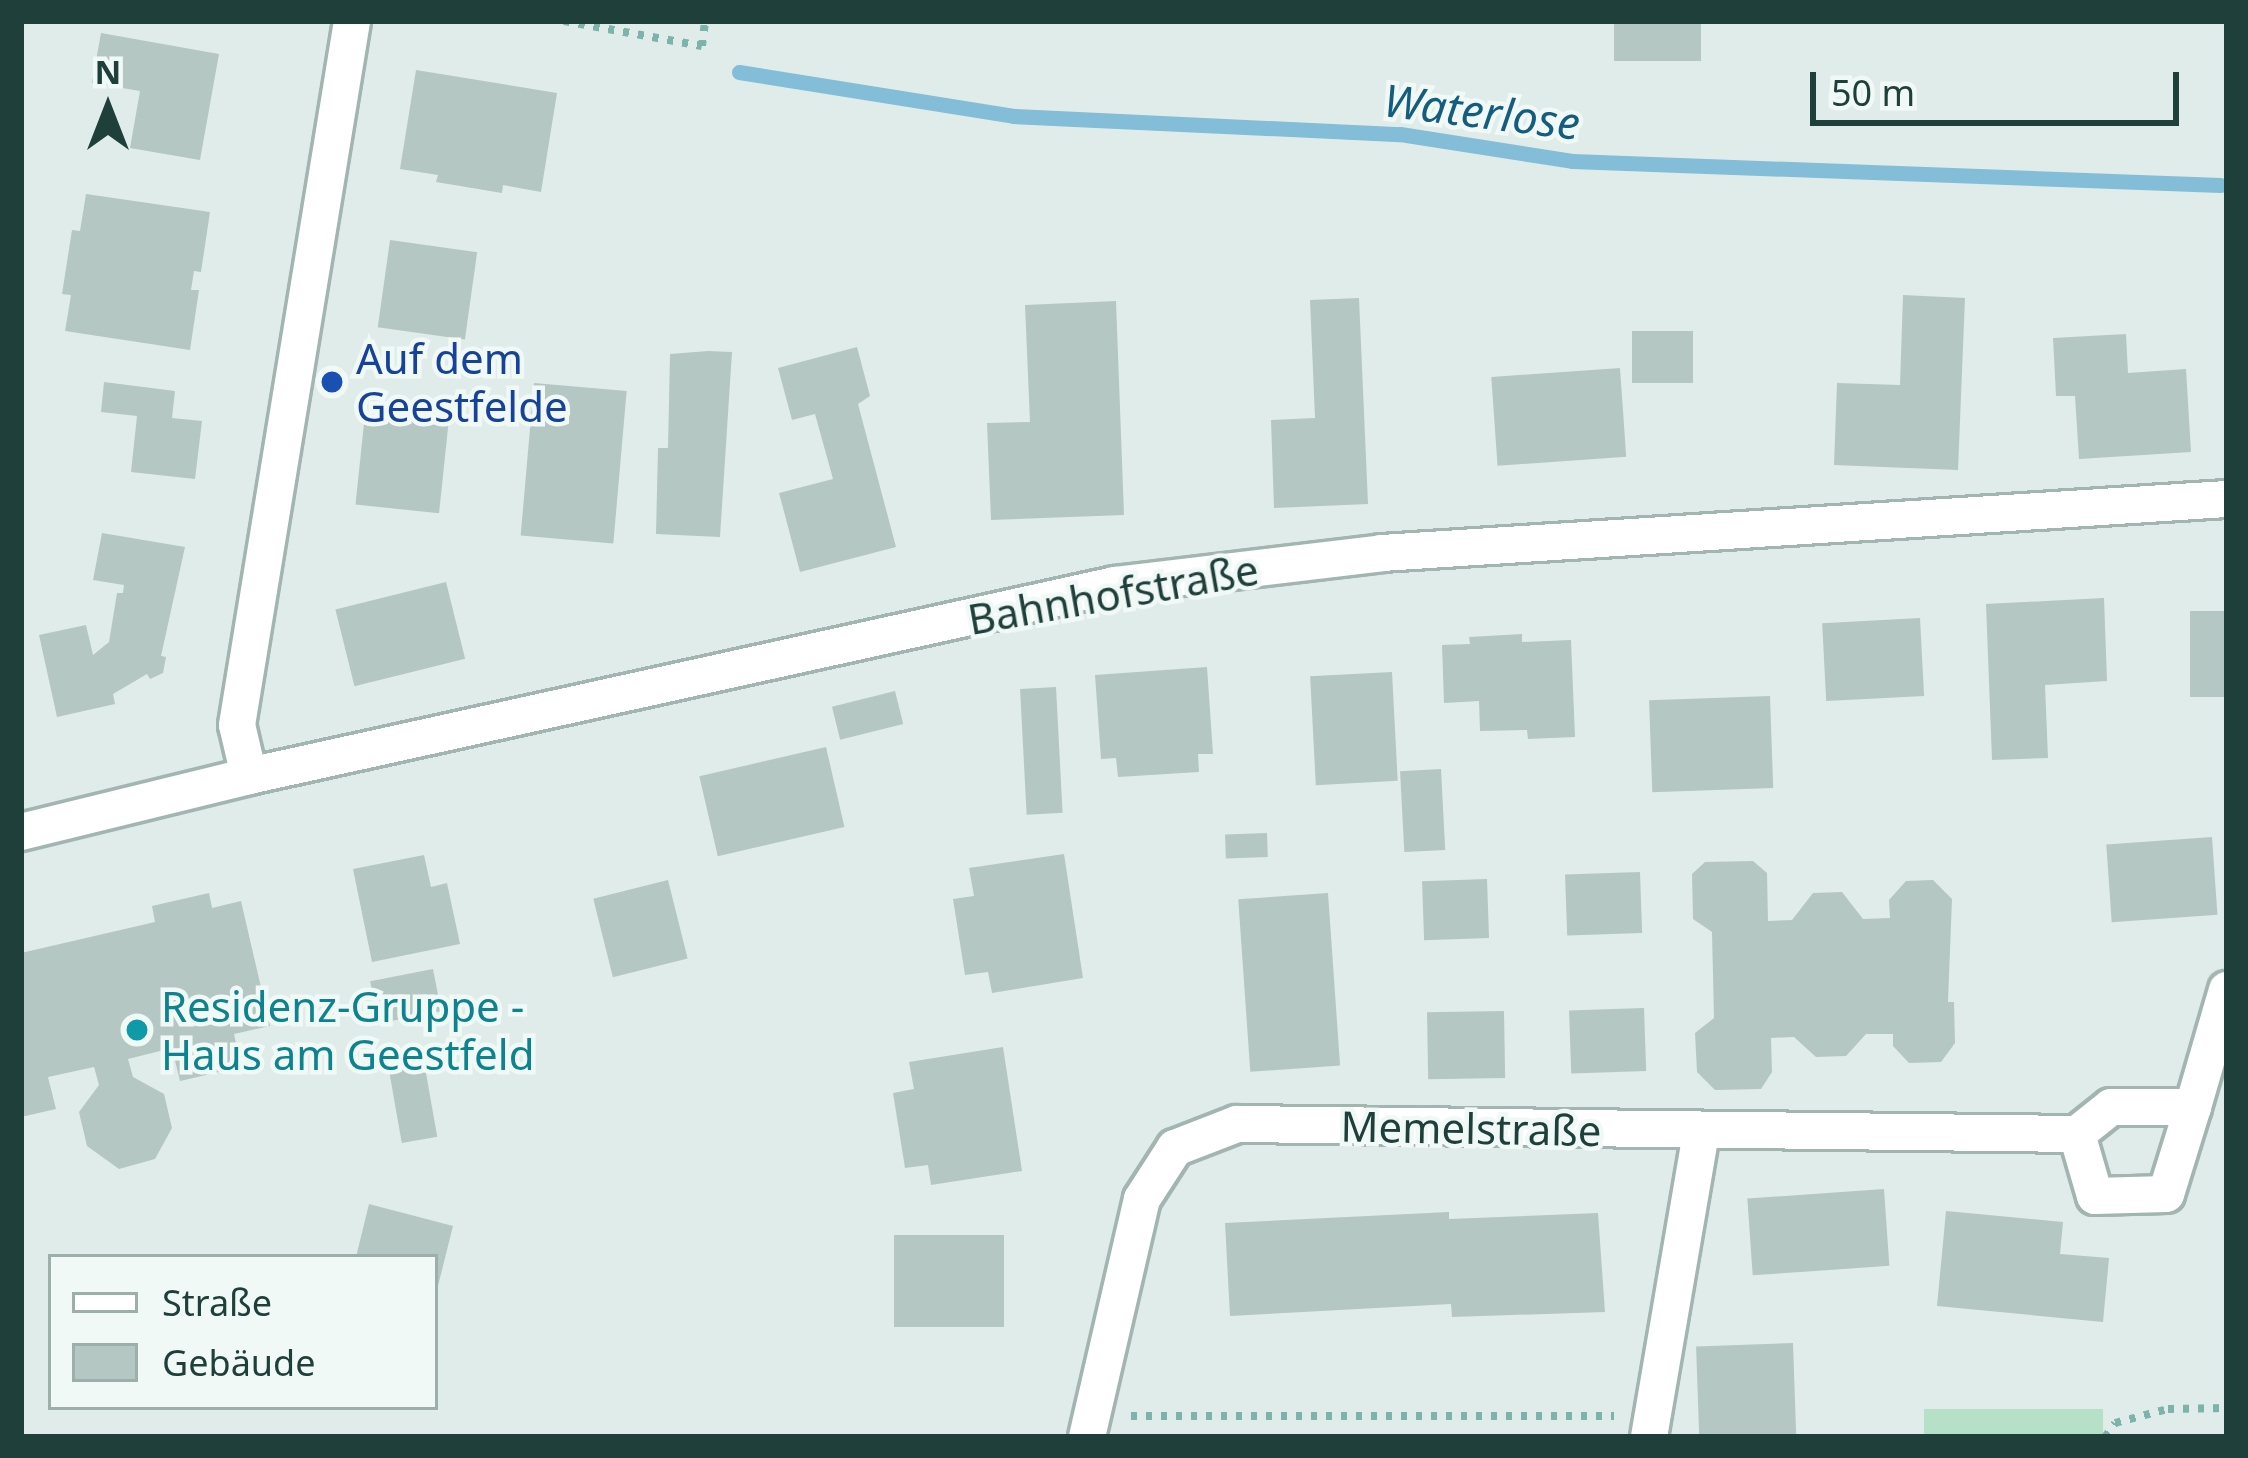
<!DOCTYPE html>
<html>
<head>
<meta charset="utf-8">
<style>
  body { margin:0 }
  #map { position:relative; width:2248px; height:1458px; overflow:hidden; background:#e0ece9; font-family:"Noto Sans",sans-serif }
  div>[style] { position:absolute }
  .green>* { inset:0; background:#b7e0c8; transform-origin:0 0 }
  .stream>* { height:15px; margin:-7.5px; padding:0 7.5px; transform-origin:7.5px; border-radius:7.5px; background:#83bdd7 }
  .building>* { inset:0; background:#b5c7c2; transform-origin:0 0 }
  .path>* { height:8px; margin-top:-4px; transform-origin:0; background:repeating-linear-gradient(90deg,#7db3ab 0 6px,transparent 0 15px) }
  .roads { filter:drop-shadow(3px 0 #a2b5b1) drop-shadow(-3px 0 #a2b5b1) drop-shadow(0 3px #a2b5b1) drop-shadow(0 -3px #a2b5b1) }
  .minor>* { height:36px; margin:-18px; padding:0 18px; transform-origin:18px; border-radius:18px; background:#fff }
  .dots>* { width:33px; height:33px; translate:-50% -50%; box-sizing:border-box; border:6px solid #f1f9f6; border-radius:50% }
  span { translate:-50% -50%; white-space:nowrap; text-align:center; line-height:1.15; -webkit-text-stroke:9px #f1f9f6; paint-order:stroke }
  .transit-label { font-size:42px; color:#164399 }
  .left { translate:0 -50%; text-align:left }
  .street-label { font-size:42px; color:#1f3f3b }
  .culture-label { font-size:42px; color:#0d838f }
  .water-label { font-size:45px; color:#145d80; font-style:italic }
  .frame { position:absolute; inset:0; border:24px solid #1f3f3b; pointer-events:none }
  .legend { position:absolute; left:48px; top:1254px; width:390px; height:156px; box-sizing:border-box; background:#f1f9f6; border:3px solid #9dafab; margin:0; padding:15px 21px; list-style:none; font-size:36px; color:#1f3f3b }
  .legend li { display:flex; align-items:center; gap:24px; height:60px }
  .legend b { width:60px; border:3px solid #9dafab }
  .north { position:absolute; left:48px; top:48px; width:120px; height:120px; -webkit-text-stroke:9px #f1f9f6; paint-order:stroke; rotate:0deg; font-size:33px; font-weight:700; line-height:48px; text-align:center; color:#1f3f3b }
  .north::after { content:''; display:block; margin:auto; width:42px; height:54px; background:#1f3f3b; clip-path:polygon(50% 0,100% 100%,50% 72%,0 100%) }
  .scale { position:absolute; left:1810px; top:72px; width:369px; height:54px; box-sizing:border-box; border:6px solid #1f3f3b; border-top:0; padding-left:15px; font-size:36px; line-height:42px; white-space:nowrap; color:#1f3f3b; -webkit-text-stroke:9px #f1f9f6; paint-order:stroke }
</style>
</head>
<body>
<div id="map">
  <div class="green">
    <i style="left:1924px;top:1409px;width:179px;height:28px"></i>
  </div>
  <div class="stream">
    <i style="left:739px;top:72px;width:278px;rotate:9.1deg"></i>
    <i style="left:1013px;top:116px;width:387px;rotate:2.7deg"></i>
    <i style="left:1400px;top:134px;width:174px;rotate:8.9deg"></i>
    <i style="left:1572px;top:161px;width:649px;rotate:2.12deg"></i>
  </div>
  <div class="building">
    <i style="left:1614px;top:21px;width:87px;height:40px"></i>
    <i style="clip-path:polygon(101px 33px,219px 54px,200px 160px,130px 148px,140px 91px,92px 83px)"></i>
    <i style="clip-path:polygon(416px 70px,557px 93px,541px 192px,503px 185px,502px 193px,436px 182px,438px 175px,400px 169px)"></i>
    <i style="clip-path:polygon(86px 194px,210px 212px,201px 272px,194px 271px,191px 290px,199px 290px,190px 350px,65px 331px,71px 295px,62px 294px,72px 230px,80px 231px)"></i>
    <i style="left:390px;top:240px;width:88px;height:88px;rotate:8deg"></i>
    <i style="clip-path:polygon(1903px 295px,1965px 298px,1958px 470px,1834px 465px,1837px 383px,1900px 385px)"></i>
    <i style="clip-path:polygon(1359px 298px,1368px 504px,1274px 508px,1271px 420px,1315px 418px,1310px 300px)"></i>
    <i style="clip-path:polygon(1116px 301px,1124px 515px,991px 520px,987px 423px,1030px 422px,1025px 305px)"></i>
    <i style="left:1693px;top:331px;width:52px;height:61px;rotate:90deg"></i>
    <i style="clip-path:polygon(2126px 334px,2128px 373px,2186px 369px,2191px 452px,2079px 459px,2075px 396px,2056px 396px,2053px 338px)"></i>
    <i style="clip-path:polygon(857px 347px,870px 396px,858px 404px,896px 547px,800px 572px,779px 493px,833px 479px,815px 414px,792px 420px,778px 368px)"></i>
    <i style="clip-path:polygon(708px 351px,732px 352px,720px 537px,656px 534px,658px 448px,668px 448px,670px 354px)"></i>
    <i style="left:1620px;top:368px;width:89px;height:129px;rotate:86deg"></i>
    <i style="clip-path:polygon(104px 382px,175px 391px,172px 418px,202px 421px,195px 479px,131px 472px,137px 416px,101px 412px)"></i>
    <i style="left:534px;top:383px;width:93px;height:153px;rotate:5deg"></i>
    <i style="left:365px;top:414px;width:84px;height:91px;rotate:6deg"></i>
    <i style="clip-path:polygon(102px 533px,185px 547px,161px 656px,166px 657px,163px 673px,150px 679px,147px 674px,113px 694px,115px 704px,57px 717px,39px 635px,86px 625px,93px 655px,109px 642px,117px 593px,123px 593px,124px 585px,93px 580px)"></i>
    <i style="left:446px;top:582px;width:79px;height:114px;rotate:76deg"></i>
    <i style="clip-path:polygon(2104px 598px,2107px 681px,2045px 685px,2048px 758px,1992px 760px,1986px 604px)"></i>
    <i style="left:2227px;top:611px;width:86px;height:37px;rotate:90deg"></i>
    <i style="left:1920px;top:618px;width:78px;height:98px;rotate:87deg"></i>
    <i style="clip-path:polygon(1522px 634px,1522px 642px,1571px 640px,1575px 737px,1528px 739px,1527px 730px,1480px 731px,1479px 701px,1444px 703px,1442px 645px,1470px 644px,1469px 637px)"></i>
    <i style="clip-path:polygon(1207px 667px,1213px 754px,1198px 754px,1199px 772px,1118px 777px,1116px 758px,1101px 759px,1095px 675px)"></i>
    <i style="left:1392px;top:672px;width:109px;height:82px;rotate:87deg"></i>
    <i style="left:1056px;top:687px;width:126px;height:36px;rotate:87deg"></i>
    <i style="left:895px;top:691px;width:34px;height:65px;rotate:76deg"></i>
    <i style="left:1770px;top:696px;width:92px;height:121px;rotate:88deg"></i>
    <i style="left:826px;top:747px;width:82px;height:130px;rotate:77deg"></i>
    <i style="left:1441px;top:769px;width:81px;height:41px;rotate:87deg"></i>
    <i style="left:1267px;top:833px;width:24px;height:42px;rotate:88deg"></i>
    <i style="left:2212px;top:837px;width:78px;height:106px;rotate:86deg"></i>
    <i style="clip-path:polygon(1064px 854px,1083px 978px,992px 993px,988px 972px,965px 975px,953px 899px,974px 896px,969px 868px)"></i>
    <i style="clip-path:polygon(424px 855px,431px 887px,447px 883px,460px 944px,372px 962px,353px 869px)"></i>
    <i style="clip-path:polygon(1753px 861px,1767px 873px,1768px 921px,1792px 920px,1813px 893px,1842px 892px,1863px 919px,1890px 918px,1889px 900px,1906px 881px,1933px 880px,1952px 899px,1948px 1002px,1954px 1002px,1955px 1043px,1941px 1062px,1909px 1063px,1893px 1046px,1893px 1034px,1866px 1034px,1846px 1056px,1816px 1057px,1794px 1037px,1771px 1038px,1772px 1072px,1761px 1089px,1715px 1090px,1697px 1072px,1695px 1033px,1714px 1018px,1712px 932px,1693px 919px,1692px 874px,1705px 862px)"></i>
    <i style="left:1640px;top:872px;width:61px;height:75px;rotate:88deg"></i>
    <i style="left:1487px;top:879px;width:59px;height:65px;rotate:88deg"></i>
    <i style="left:668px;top:880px;width:81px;height:77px;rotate:76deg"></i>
    <i style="clip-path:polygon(209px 893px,212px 908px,241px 901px,270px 1026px,234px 1034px,241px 1067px,180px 1081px,172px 1048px,128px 1059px,133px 1077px,164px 1094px,172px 1128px,155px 1159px,119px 1169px,87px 1146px,79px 1112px,99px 1085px,94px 1067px,48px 1077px,56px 1109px,21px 1117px,21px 953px,155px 922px,152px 906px)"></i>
    <i style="left:1328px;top:893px;width:173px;height:90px;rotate:86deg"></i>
    <i style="left:433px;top:969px;width:43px;height:64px;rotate:79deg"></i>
    <i style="left:1644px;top:1008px;width:63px;height:75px;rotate:88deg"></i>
    <i style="left:1504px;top:1011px;width:67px;height:77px;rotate:89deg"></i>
    <i style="clip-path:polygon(1003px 1047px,1022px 1171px,931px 1185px,928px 1165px,905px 1168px,893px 1093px,914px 1089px,909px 1062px)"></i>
    <i style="left:423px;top:1056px;width:82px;height:36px;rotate:80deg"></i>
    <i style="left:1884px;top:1189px;width:77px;height:137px;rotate:86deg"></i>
    <i style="clip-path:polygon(369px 1204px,453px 1226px,437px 1290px,435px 1257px,356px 1257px)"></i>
    <i style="clip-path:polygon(1946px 1211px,2063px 1222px,2060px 1254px,2109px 1258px,2103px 1322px,1937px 1306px)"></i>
    <i style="clip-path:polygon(1449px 1212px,1449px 1219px,1598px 1213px,1605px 1312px,1452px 1317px,1451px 1304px,1230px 1316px,1225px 1223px)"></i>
    <i style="left:894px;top:1235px;width:110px;height:92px"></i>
    <i style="left:1793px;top:1343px;width:94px;height:97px;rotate:88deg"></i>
  </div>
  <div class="path">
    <i style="left:564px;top:21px;width:140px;rotate:10.3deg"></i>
    <i style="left:702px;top:46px;width:25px;rotate:-83deg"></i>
    <i style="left:1131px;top:1416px;width:483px"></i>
    <i style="left:2105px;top:1437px;width:17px;rotate:-54deg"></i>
    <i style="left:2115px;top:1423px;width:55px;rotate:-14.8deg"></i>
    <i style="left:2168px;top:1409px;width:59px;rotate:-1deg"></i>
  </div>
  <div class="roads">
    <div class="minor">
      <i style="left:249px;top:776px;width:52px;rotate:-103.2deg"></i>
      <i style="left:237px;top:725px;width:713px;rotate:-80.72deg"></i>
      <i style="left:21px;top:832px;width:235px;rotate:-13.8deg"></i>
      <i style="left:249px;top:776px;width:887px;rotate:-12.44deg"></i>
      <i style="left:1115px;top:585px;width:269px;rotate:-6.8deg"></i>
      <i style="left:1382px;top:553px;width:847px;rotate:-3.66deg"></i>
      <i style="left:2111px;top:1107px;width:82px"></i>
      <i style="left:2193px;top:1107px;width:91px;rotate:107.2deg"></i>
      <i style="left:2166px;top:1194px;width:71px;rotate:178.4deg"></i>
      <i style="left:2095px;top:1196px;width:65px;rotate:-106.2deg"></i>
      <i style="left:2077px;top:1134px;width:43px;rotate:-38.5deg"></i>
      <i style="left:2193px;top:1107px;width:122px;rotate:-73.8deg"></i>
      <i style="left:1087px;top:1437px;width:244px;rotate:-77deg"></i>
      <i style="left:1142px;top:1199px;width:61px;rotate:-57.1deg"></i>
      <i style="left:1175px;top:1148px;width:66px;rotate:-21.2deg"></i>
      <i style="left:1237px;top:1124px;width:840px;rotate:0.68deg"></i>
      <i style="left:1649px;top:1437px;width:309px;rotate:-80.3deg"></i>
    </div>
  </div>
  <div class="dots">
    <i style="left:332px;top:382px;background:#1a4fb4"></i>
    <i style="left:137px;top:1030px;background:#0f9aa8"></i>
  </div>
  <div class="transit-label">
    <span class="left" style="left:356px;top:382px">Auf dem<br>Geestfelde</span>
  </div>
  <div class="street-label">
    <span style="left:1113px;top:594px;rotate:-10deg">Bahnhofstraße</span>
    <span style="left:1471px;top:1128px;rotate:1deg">Memelstraße</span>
  </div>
  <div class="culture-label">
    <span class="left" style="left:161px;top:1030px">Residenz-Gruppe -<br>Haus am Geestfeld</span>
  </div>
  <div class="water-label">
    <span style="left:1482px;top:111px;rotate:7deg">Waterlose</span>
  </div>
  <div class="frame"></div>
  <ul class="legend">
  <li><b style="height:15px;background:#fff"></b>Straße</li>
  <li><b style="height:33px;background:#b5c7c2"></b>Gebäude</li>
  </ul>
  <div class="north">N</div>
  <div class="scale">50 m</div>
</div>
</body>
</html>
